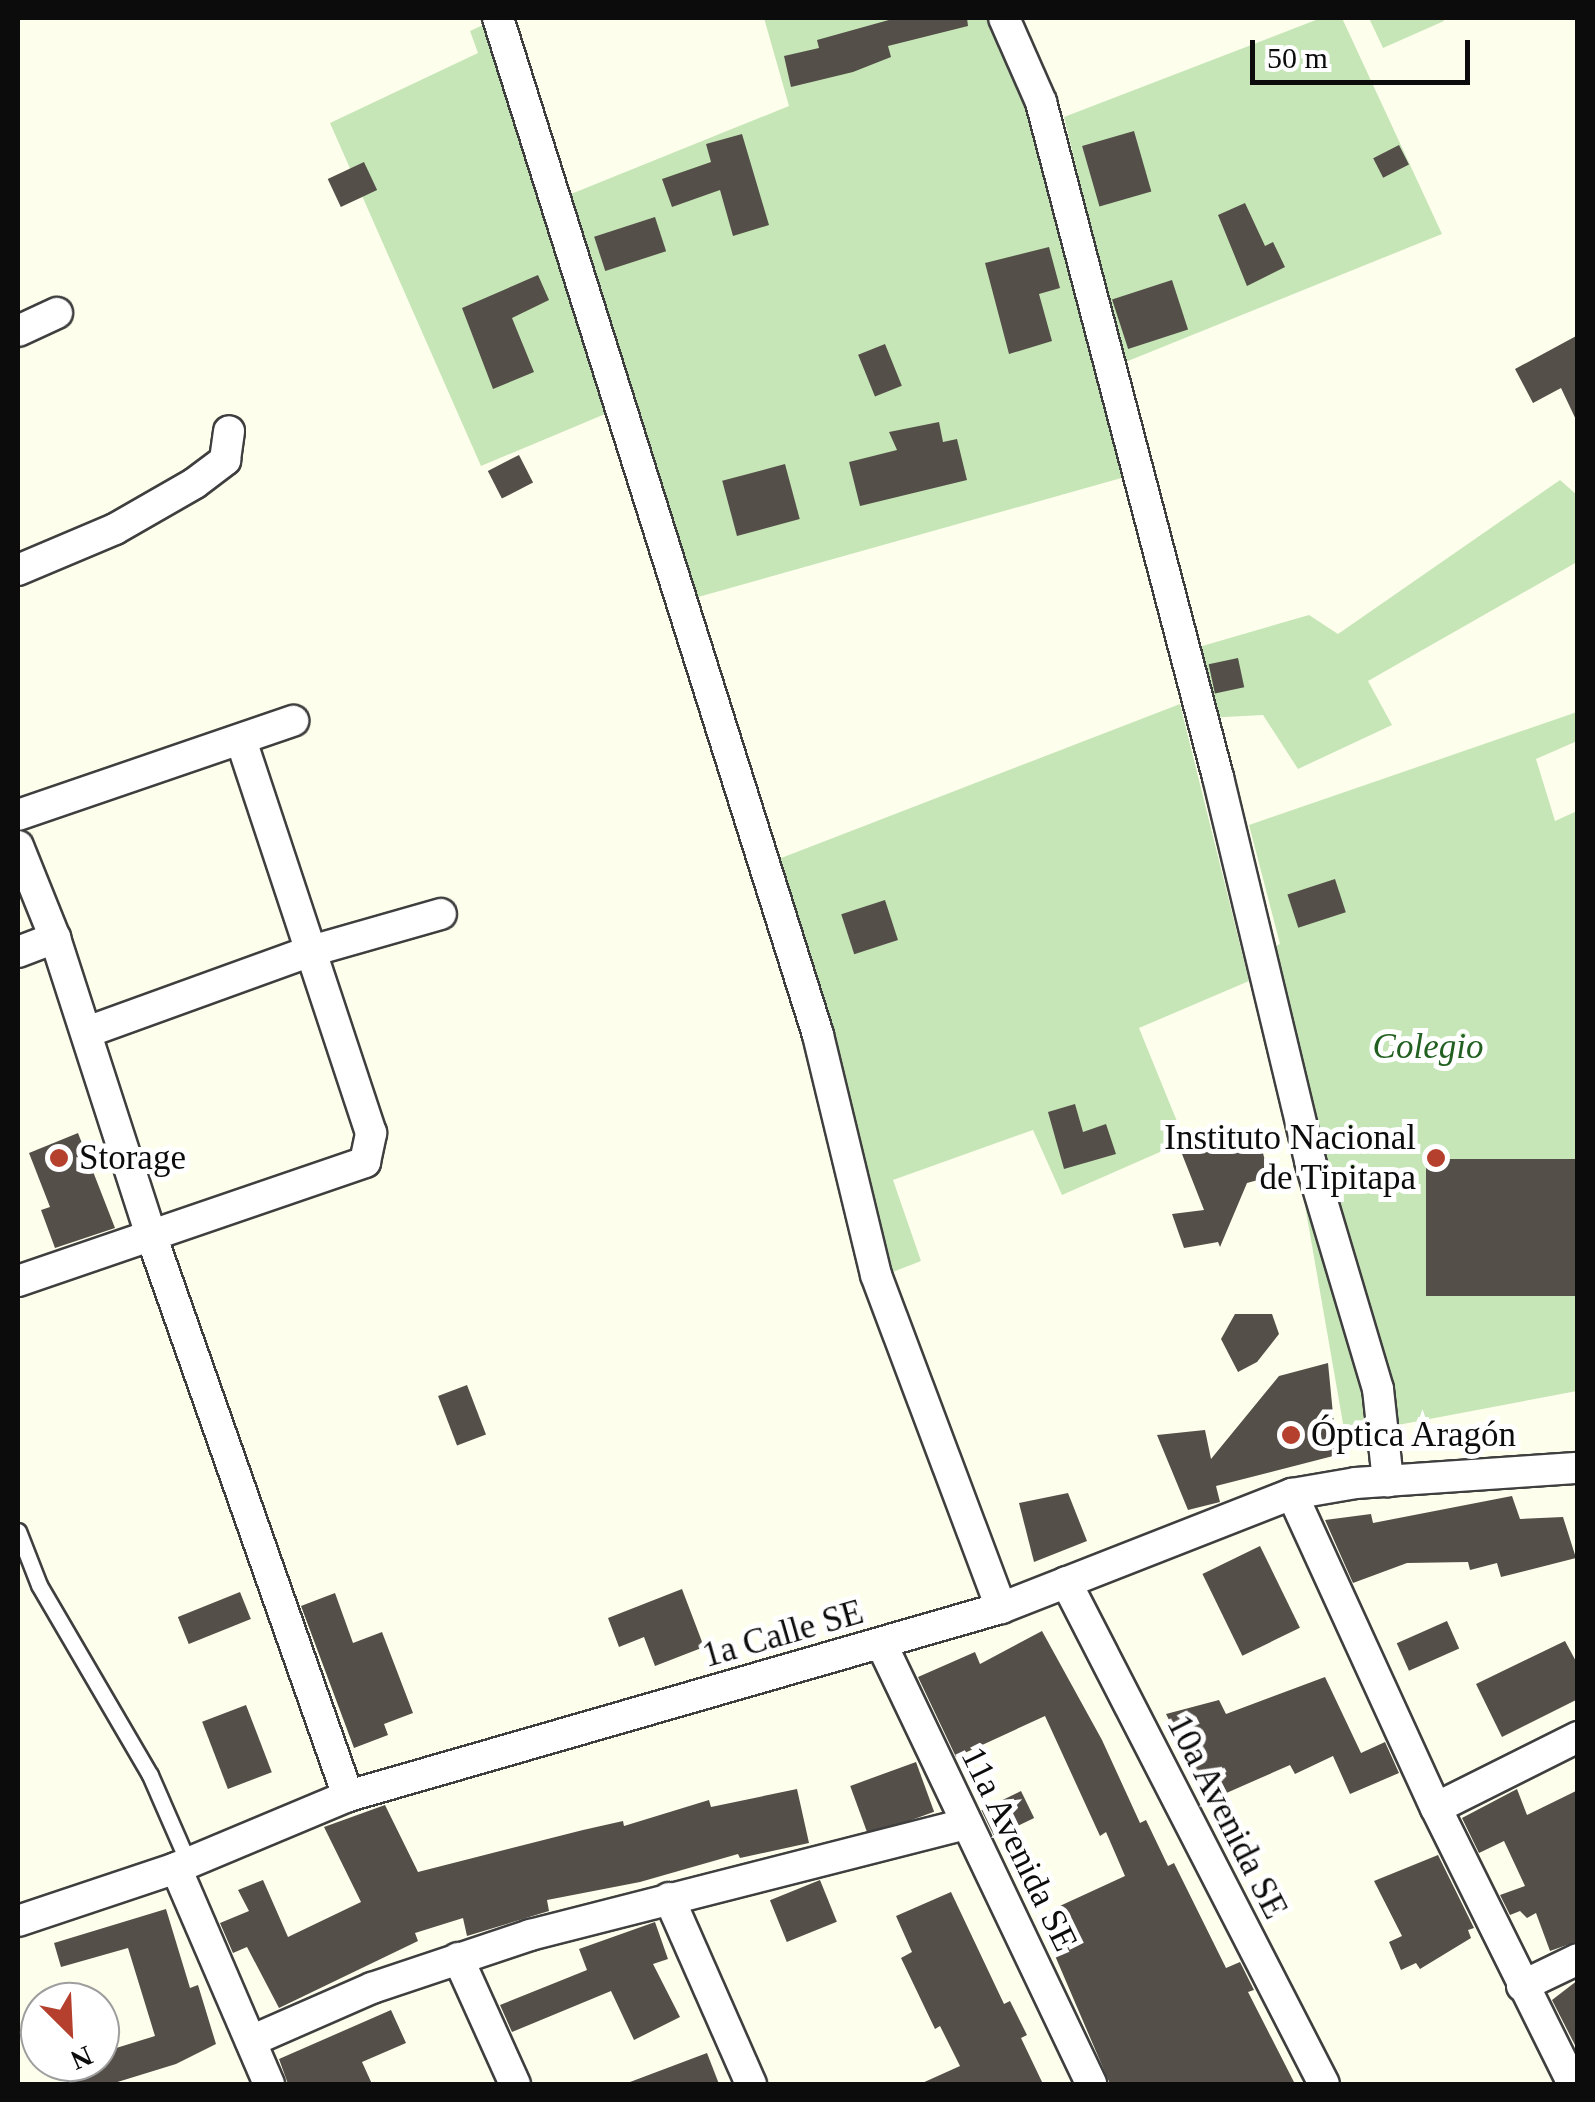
<!DOCTYPE html>
<html>
<head>
<meta charset="utf-8">
<style>
  body { margin:0 }
  #map { position:relative; width:1595px; height:2102px; overflow:hidden; background:#fefeec; font-family:"Times New Roman",serif }
  div>[style] { position:absolute }
  .green>* { inset:0; background:#c7e6b8 }
  .building>* { inset:0; background:#544f49; transform-origin:0 0 }
  .roads { filter:drop-shadow(2px 0 #3f3f3f) drop-shadow(-2px 0 #3f3f3f) drop-shadow(0 2px #3f3f3f) drop-shadow(0 -2px #3f3f3f) }
  .lane>* { height:15px; margin:-7.5px; padding:0 7.5px; transform-origin:7.5px; border-radius:7.5px; background:#fff }
  .street>* { height:30px; margin:-15px; padding:0 15px; transform-origin:15px; border-radius:15px; background:#fff }
  .dots>* { width:28px; height:28px; translate:-50% -50%; box-sizing:border-box; border:5px solid #fff; border-radius:50% }
  span { translate:-50% -50%; white-space:nowrap; text-align:center; line-height:1.15; -webkit-text-stroke:10px #fff; paint-order:stroke }
  .park-label { font-size:35px; color:#226021; font-style:italic }
  .poi-label { font-size:35px; color:#0c0c0c }
  .right { translate:-100% -50%; text-align:right }
  .left { translate:0 -50%; text-align:left }
  .street-label { font-size:35px; color:#0c0c0c }
  .frame { position:absolute; inset:0; border:20px solid #0c0c0c; pointer-events:none }
  .north { position:absolute; left:20px; top:1982px; width:100px; height:100px; box-sizing:border-box; background:#fff; border:2px solid #9e9e9e; border-radius:50%; rotate:156deg; font-size:28px; font-weight:700; line-height:40px; text-align:center; color:#0c0c0c }
  .north::after { content:''; display:block; margin:auto; width:35px; height:45px; background:#b4402d; clip-path:polygon(50% 0,100% 100%,50% 72%,0 100%) }
  .scale { position:absolute; left:1250px; top:40px; width:220px; height:45px; box-sizing:border-box; border:5px solid #0c0c0c; border-top:0; padding-left:12px; font-size:30px; line-height:35px; white-space:nowrap; color:#0c0c0c; -webkit-text-stroke:8px #fff; paint-order:stroke }
</style>
</head>
<body>
<div id="map">
  <div class="green">
    <i style="clip-path:polygon(498px 18px,617px 409px,481px 466px,330px 123px,478px 53px,470px 31px)"></i>
    <i style="clip-path:polygon(764px 18px,994px 18px,1037px 104px,1132px 475px,684px 601px,561px 198px,789px 106px)"></i>
    <i style="clip-path:polygon(1321px 18px,1342px 18px,1442px 234px,1123px 363px,1064px 117px)"></i>
    <i style="clip-path:polygon(1369px 18px,1442px 18px,1444px 21px,1383px 48px)"></i>
    <i style="clip-path:polygon(1560px 480px,1577px 495px,1577px 562px,1368px 681px,1392px 725px,1298px 769px,1263px 715px,1207px 718px,1192px 649px,1309px 615px,1338px 634px)"></i>
    <i style="clip-path:polygon(1180px 704px,1249px 981px,1139px 1028px,1185px 1141px,1062px 1195px,1033px 1130px,893px 1180px,921px 1261px,885px 1275px,776px 860px)"></i>
    <i style="clip-path:polygon(1577px 712px,1577px 741px,1536px 759px,1555px 821px,1577px 811px,1577px 1391px,1345px 1435px,1261px 953px,1280px 944px,1249px 825px)"></i>
  </div>
  <div class="building">
    <i style="clip-path:polygon(896px 18px,967px 18px,968px 26px,888px 46px,891px 57px,853px 72px,791px 87px,784px 56px,819px 48px,817px 40px)"></i>
    <i style="left:1134px;top:131px;width:63px;height:54px;rotate:74deg"></i>
    <i style="clip-path:polygon(742px 134px,769px 225px,733px 236px,720px 190px,672px 207px,662px 179px,711px 162px,706px 144px)"></i>
    <i style="left:1399px;top:145px;width:22px;height:29px;rotate:63deg"></i>
    <i style="left:364px;top:162px;width:31px;height:40px;rotate:65deg"></i>
    <i style="clip-path:polygon(1245px 203px,1265px 246px,1273px 242px,1285px 267px,1247px 286px,1218px 215px)"></i>
    <i style="left:655px;top:217px;width:36px;height:64px;rotate:72deg"></i>
    <i style="clip-path:polygon(1049px 247px,1060px 288px,1039px 294px,1052px 341px,1009px 354px,985px 263px)"></i>
    <i style="clip-path:polygon(538px 275px,549px 300px,512px 318px,534px 372px,493px 389px,462px 308px)"></i>
    <i style="left:1172px;top:280px;width:52px;height:63px;rotate:72deg"></i>
    <i style="clip-path:polygon(1578px 335px,1578px 424px,1561px 388px,1533px 403px,1515px 369px)"></i>
    <i style="left:885px;top:344px;width:45px;height:29px;rotate:68deg"></i>
    <i style="clip-path:polygon(939px 422px,943px 442px,957px 439px,967px 480px,860px 506px,849px 462px,897px 450px,889px 432px)"></i>
    <i style="left:519px;top:455px;width:31px;height:35px;rotate:63deg"></i>
    <i style="left:785px;top:464px;width:57px;height:65px;rotate:75deg"></i>
    <i style="left:1238px;top:658px;width:30px;height:30px;rotate:78deg"></i>
    <i style="left:1335px;top:879px;width:35px;height:50px;rotate:72deg"></i>
    <i style="left:885px;top:900px;width:42px;height:46px;rotate:72deg"></i>
    <i style="clip-path:polygon(1075px 1104px,1083px 1132px,1106px 1124px,1116px 1154px,1064px 1169px,1048px 1112px)"></i>
    <i style="clip-path:polygon(78px 1133px,115px 1228px,55px 1248px,41px 1210px,50px 1207px,29px 1153px)"></i>
    <i style="clip-path:polygon(1259px 1137px,1269px 1177px,1247px 1183px,1220px 1247px,1218px 1242px,1184px 1248px,1172px 1214px,1204px 1210px,1182px 1154px)"></i>
    <i style="left:1578px;top:1159px;width:137px;height:152px;rotate:90deg"></i>
    <i style="clip-path:polygon(1235px 1314px,1272px 1314px,1279px 1334px,1257px 1362px,1238px 1372px,1221px 1339px)"></i>
    <i style="clip-path:polygon(1328px 1363px,1337px 1455px,1216px 1486px,1220px 1502px,1188px 1510px,1157px 1435px,1205px 1430px,1211px 1459px,1279px 1376px)"></i>
    <i style="left:467px;top:1385px;width:53px;height:31px;rotate:69deg"></i>
    <i style="clip-path:polygon(1068px 1493px,1087px 1541px,1034px 1562px,1019px 1503px)"></i>
    <i style="clip-path:polygon(1512px 1496px,1520px 1519px,1563px 1517px,1576px 1558px,1501px 1577px,1497px 1563px,1470px 1570px,1468px 1562px,1407px 1563px,1353px 1583px,1325px 1520px,1371px 1514px,1373px 1523px)"></i>
    <i style="left:1260px;top:1546px;width:91px;height:64px;rotate:64deg"></i>
    <i style="clip-path:polygon(682px 1589px,704px 1647px,655px 1666px,644px 1637px,619px 1647px,608px 1618px)"></i>
    <i style="left:240px;top:1592px;width:29px;height:67px;rotate:68deg"></i>
    <i style="clip-path:polygon(335px 1593px,353px 1643px,382px 1632px,413px 1713px,384px 1724px,388px 1735px,354px 1748px,301px 1606px)"></i>
    <i style="left:1447px;top:1621px;width:30px;height:55px;rotate:66deg"></i>
    <i style="clip-path:polygon(1042px 1631px,1102px 1740px,1140px 1823px,1146px 1820px,1168px 1866px,1174px 1863px,1226px 1968px,1240px 1962px,1254px 1990px,1248px 1992px,1295px 2084px,1110px 2084px,1038px 1916px,1125px 1876px,1106px 1832px,1100px 1836px,1045px 1716px,956px 1757px,918px 1677px,975px 1652px,980px 1664px)"></i>
    <i style="clip-path:polygon(1565px 1641px,1578px 1665px,1578px 1699px,1502px 1737px,1476px 1684px)"></i>
    <i style="clip-path:polygon(1325px 1677px,1361px 1753px,1385px 1742px,1399px 1773px,1350px 1794px,1333px 1756px,1295px 1774px,1290px 1765px,1206px 1802px,1203px 1787px,1166px 1714px,1219px 1700px,1226px 1714px)"></i>
    <i style="left:246px;top:1705px;width:72px;height:47px;rotate:69deg"></i>
    <i style="left:916px;top:1762px;width:53px;height:70px;rotate:70deg"></i>
    <i style="clip-path:polygon(797px 1789px,809px 1843px,740px 1858px,738px 1854px,640px 1882px,547px 1900px,549px 1911px,467px 1936px,463px 1918px,415px 1933px,418px 1941px,279px 2008px,247px 1947px,233px 1953px,220px 1923px,249px 1911px,238px 1890px,263px 1880px,288px 1937px,361px 1902px,324px 1827px,385px 1805px,418px 1872px,583px 1830px,623px 1821px,624px 1826px,709px 1800px,711px 1807px)"></i>
    <i style="clip-path:polygon(1517px 1789px,1527px 1815px,1578px 1790px,1578px 1941px,1550px 1951px,1536px 1913px,1527px 1918px,1520px 1911px,1510px 1915px,1500px 1895px,1525px 1886px,1504px 1841px,1479px 1853px,1462px 1818px)"></i>
    <i style="left:1021px;top:1791px;width:30px;height:44px;rotate:64deg"></i>
    <i style="clip-path:polygon(1438px 1855px,1474px 1928px,1468px 1930px,1471px 1938px,1420px 1969px,1416px 1963px,1401px 1970px,1389px 1942px,1402px 1936px,1374px 1881px)"></i>
    <i style="left:820px;top:1880px;width:45px;height:54px;rotate:68deg"></i>
    <i style="clip-path:polygon(951px 1892px,1004px 2004px,1010px 2001px,1027px 2035px,1021px 2038px,1043px 2084px,920px 2084px,960px 2066px,940px 2026px,935px 2029px,901px 1958px,912px 1952px,896px 1916px)"></i>
    <i style="clip-path:polygon(166px 1909px,190px 1988px,198px 1985px,216px 2044px,176px 2064px,111px 2084px,71px 2084px,64px 2062px,100px 2062px,100px 2053px,155px 2036px,128px 1948px,61px 1967px,54px 1943px)"></i>
    <i style="clip-path:polygon(655px 1922px,668px 1959px,653px 1964px,680px 2017px,634px 2040px,611px 1991px,512px 2032px,500px 2005px,587px 1970px,579px 1949px)"></i>
    <i style="clip-path:polygon(1578px 1980px,1578px 2051px,1552px 2000px)"></i>
    <i style="clip-path:polygon(391px 2010px,406px 2043px,362px 2062px,372px 2084px,288px 2084px,279px 2059px)"></i>
    <i style="clip-path:polygon(707px 2053px,719px 2084px,630px 2084px,630px 2082px)"></i>
  </div>
  <div class="roads">
    <div class="lane">
      <i style="left:18px;top:1531px;width:58px;rotate:68.7deg"></i>
      <i style="left:39px;top:1585px;width:220px;rotate:59.7deg"></i>
      <i style="left:150px;top:1775px;width:95px;rotate:66.4deg"></i>
    </div>
    <div class="street">
      <i style="left:498px;top:18px;width:1066px;rotate:72.53deg"></i>
      <i style="left:818px;top:1035px;width:247px;rotate:76.4deg"></i>
      <i style="left:876px;top:1275px;width:356px;rotate:69.4deg"></i>
      <i style="left:1004px;top:18px;width:92px;rotate:66.2deg"></i>
      <i style="left:1041px;top:102px;width:698px;rotate:75.31deg"></i>
      <i style="left:1218px;top:777px;width:395px;rotate:76.5deg"></i>
      <i style="left:1310px;top:1161px;width:238px;rotate:73.4deg"></i>
      <i style="left:1378px;top:1389px;width:93px;rotate:83.8deg"></i>
      <i style="left:18px;top:331px;width:43px;rotate:-24.8deg"></i>
      <i style="left:18px;top:570px;width:105px;rotate:-22.9deg"></i>
      <i style="left:115px;top:529px;width:92px;rotate:-29.9deg"></i>
      <i style="left:195px;top:483px;width:38px;rotate:-37deg"></i>
      <i style="left:225px;top:460px;width:29px;rotate:-82deg"></i>
      <i style="left:18px;top:815px;width:291px;rotate:-18.9deg"></i>
      <i style="left:18px;top:846px;width:99px;rotate:68.1deg"></i>
      <i style="left:55px;top:938px;width:312px;rotate:72.1deg"></i>
      <i style="left:151px;top:1235px;width:595px;rotate:70.65deg"></i>
      <i style="left:18px;top:952px;width:40px;rotate:-21deg"></i>
      <i style="left:87px;top:1032px;width:238px;rotate:-19.9deg"></i>
      <i style="left:311px;top:951px;width:135px;rotate:-15.9deg"></i>
      <i style="left:18px;top:1281px;width:367px;rotate:-18.9deg"></i>
      <i style="left:365px;top:1162px;width:30px;rotate:-78deg"></i>
      <i style="left:371px;top:1133px;width:414px;rotate:-108.3deg"></i>
      <i style="left:1292px;top:1494px;width:345px;rotate:65.4deg"></i>
      <i style="left:1436px;top:1808px;width:308px;rotate:63.6deg"></i>
      <i style="left:1066px;top:1582px;width:564px;rotate:62.8deg"></i>
      <i style="left:882px;top:1645px;width:486px;rotate:64.5deg"></i>
      <i style="left:1436px;top:1808px;width:159px;rotate:-26.6deg"></i>
      <i style="left:176px;top:1868px;width:235px;rotate:66.7deg"></i>
      <i style="left:669px;top:1898px;width:203px;rotate:66.2deg"></i>
      <i style="left:18px;top:1921px;width:167px;rotate:-18.5deg"></i>
      <i style="left:176px;top:1868px;width:186px;rotate:-22.7deg"></i>
      <i style="left:348px;top:1796px;width:680px;rotate:-16.06deg"></i>
      <i style="left:1001px;top:1608px;width:313px;rotate:-21.4deg"></i>
      <i style="left:1292px;top:1494px;width:65px;rotate:-9.8deg"></i>
      <i style="left:1356px;top:1483px;width:223px;rotate:-3.9deg"></i>
      <i style="left:458px;top:1958px;width:138px;rotate:65.7deg"></i>
      <i style="left:1522px;top:1986px;width:62px;rotate:-25.7deg"></i>
      <i style="left:251px;top:2041px;width:132px;rotate:-23.7deg"></i>
      <i style="left:372px;top:1988px;width:167px;rotate:-18.5deg"></i>
      <i style="left:530px;top:1935px;width:449px;rotate:-14.3deg"></i>
    </div>
  </div>
  <div class="dots">
    <i style="left:59px;top:1158px;background:#b4402d"></i>
    <i style="left:1436px;top:1158px;background:#b4402d"></i>
    <i style="left:1291px;top:1435px;background:#b4402d"></i>
  </div>
  <div class="park-label">
    <span style="left:1428px;top:1047px">Colegio</span>
  </div>
  <div class="poi-label">
    <span class="right" style="left:1416px;top:1158px">Instituto Nacional<br>de Tipitapa</span>
    <span class="left" style="left:79px;top:1158px">Storage</span>
    <span class="left" style="left:1311px;top:1435px">Óptica Aragón</span>
  </div>
  <div class="street-label">
    <span style="left:783px;top:1634px;rotate:-16deg">1a Calle SE</span>
    <span style="left:1227px;top:1817px;rotate:63deg">10a Avenida SE</span>
    <span style="left:1019px;top:1849px;rotate:64deg">11a Avenida SE</span>
  </div>
  <div class="frame"></div>
  <div class="north">N</div>
  <div class="scale">50 m</div>
</div>
</body>
</html>
